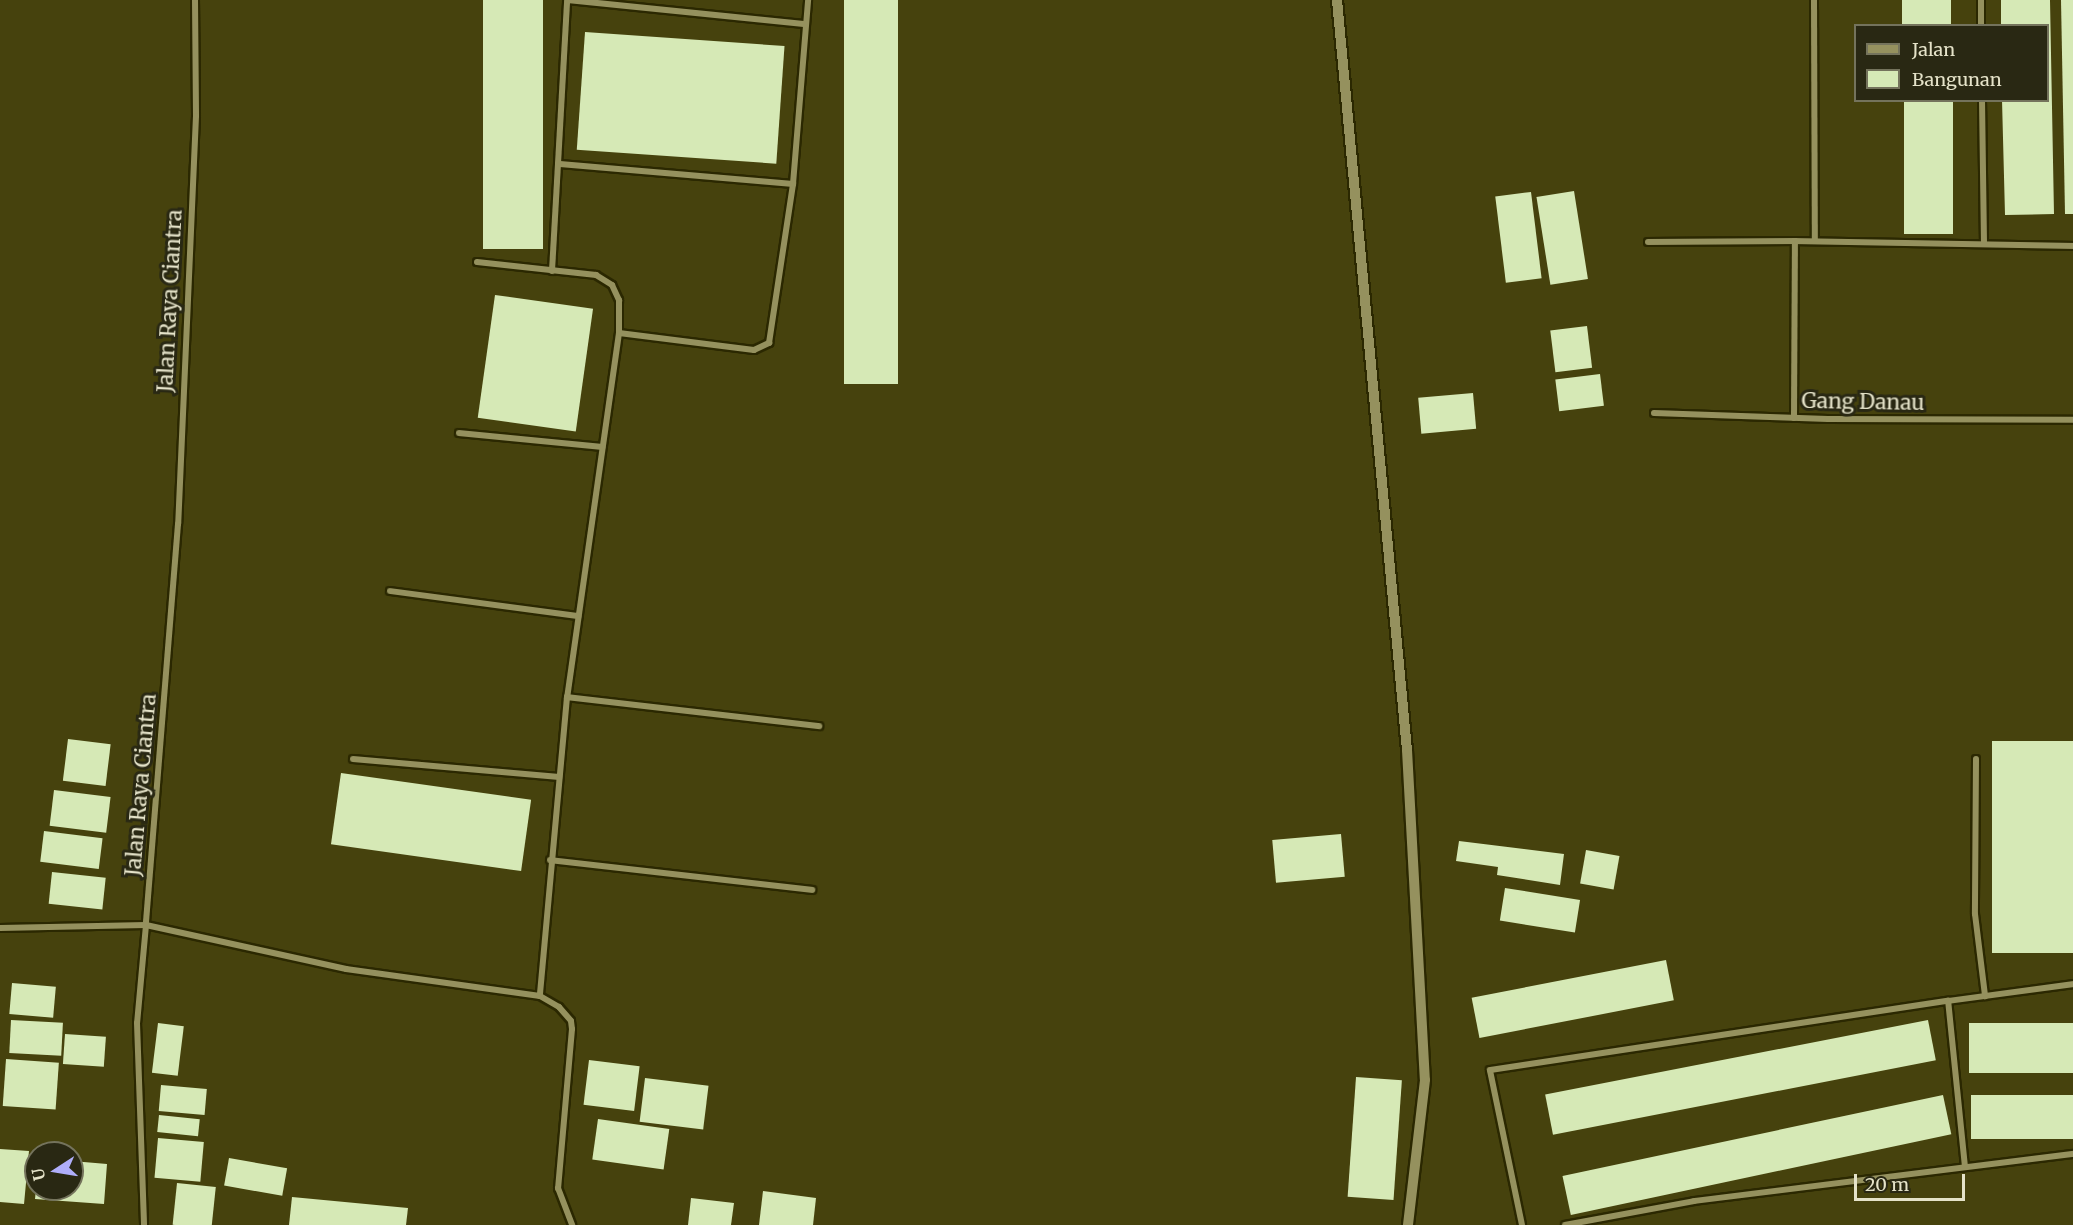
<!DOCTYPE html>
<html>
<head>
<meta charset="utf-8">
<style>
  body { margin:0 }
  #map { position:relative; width:2073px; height:1225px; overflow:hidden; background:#46420d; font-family:Merriweather,serif }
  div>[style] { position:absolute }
  .building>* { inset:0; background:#d6e9b6; transform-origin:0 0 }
  .roads { filter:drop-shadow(2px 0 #2b2801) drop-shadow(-2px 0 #2b2801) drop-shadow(0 2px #2b2801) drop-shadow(0 -2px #2b2801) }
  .minor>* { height:6px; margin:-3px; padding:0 3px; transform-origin:3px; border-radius:3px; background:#95915e }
  .tertiary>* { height:10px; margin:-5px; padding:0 5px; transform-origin:5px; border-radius:5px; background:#95915e }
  span { translate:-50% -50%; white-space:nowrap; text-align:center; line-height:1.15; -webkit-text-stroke:6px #292813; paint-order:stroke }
  .street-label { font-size:21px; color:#e5e3c9 }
  .legend { position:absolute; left:1854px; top:24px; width:195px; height:78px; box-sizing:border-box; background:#292813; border:2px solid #74735c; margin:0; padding:8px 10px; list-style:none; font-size:18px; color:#e5e3c9 }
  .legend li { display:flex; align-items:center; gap:12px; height:30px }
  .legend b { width:30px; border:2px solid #74735c }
  .north { position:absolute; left:24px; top:1141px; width:60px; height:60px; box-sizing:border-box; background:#292813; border:2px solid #74735c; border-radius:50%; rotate:258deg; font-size:16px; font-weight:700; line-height:24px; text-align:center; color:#e5e3c9 }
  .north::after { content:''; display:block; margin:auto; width:21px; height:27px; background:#afaefa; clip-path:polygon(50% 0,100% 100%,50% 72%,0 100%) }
  .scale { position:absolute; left:1854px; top:1174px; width:111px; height:27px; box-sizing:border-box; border:3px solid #e5e3c9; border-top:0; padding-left:8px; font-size:18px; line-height:21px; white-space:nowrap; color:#e5e3c9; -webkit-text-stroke:4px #292813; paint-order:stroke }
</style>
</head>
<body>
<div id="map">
  <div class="building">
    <i style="left:483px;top:0;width:60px;height:249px"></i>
    <i style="left:844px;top:0;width:54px;height:384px"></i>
    <i style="left:1902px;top:0;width:49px;height:26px"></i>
    <i style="clip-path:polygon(2001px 0,2050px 0,2054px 214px,2005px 215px,2002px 100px,2048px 100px,2048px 26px,2001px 26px)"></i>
    <i style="clip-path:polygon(2061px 0,2073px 0,2073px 214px,2065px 214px)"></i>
    <i style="left:585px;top:32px;width:200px;height:118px;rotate:4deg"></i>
    <i style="left:1904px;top:100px;width:49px;height:134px"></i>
    <i style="left:1574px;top:191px;width:89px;height:38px;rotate:81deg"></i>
    <i style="left:1531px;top:192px;width:87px;height:36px;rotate:83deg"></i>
    <i style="left:495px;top:295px;width:99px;height:124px;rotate:8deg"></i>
    <i style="left:1587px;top:326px;width:42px;height:37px;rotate:83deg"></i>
    <i style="left:1600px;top:374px;width:32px;height:45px;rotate:83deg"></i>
    <i style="left:1473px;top:393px;width:36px;height:55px;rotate:85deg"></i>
    <i style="left:68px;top:739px;width:43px;height:42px;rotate:7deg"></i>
    <i style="left:2073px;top:741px;width:212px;height:81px;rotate:90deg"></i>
    <i style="left:341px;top:773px;width:192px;height:72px;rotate:8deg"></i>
    <i style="left:54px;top:790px;width:57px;height:36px;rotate:7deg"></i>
    <i style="left:44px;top:831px;width:59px;height:31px;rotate:7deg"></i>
    <i style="left:1341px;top:834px;width:43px;height:69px;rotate:85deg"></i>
    <i style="clip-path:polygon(1459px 841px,1564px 854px,1560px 885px,1497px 875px,1498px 867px,1456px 861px)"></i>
    <i style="left:1586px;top:850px;width:34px;height:34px;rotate:10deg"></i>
    <i style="left:52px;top:872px;width:54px;height:32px;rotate:6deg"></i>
    <i style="left:1505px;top:888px;width:76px;height:33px;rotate:9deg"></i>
    <i style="left:1666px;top:960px;width:41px;height:198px;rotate:79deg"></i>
    <i style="left:12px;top:983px;width:44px;height:31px;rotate:5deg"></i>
    <i style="left:11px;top:1020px;width:52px;height:33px;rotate:3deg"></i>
    <i style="left:1928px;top:1020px;width:41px;height:390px;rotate:79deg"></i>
    <i style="left:158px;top:1023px;width:26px;height:50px;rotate:7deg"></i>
    <i style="left:2073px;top:1023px;width:50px;height:104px;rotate:90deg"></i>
    <i style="left:65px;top:1034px;width:41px;height:30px;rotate:4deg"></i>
    <i style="left:6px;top:1059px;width:53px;height:47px;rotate:4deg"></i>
    <i style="left:589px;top:1060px;width:51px;height:45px;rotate:7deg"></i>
    <i style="left:1356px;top:1077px;width:46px;height:120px;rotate:4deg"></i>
    <i style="left:645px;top:1078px;width:64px;height:44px;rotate:7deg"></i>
    <i style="left:161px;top:1085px;width:46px;height:26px;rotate:5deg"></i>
    <i style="left:1943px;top:1095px;width:40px;height:389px;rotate:78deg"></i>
    <i style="left:2073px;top:1095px;width:44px;height:102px;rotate:90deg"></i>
    <i style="left:159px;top:1115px;width:41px;height:17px;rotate:6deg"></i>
    <i style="left:598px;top:1119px;width:72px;height:41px;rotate:8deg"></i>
    <i style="left:158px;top:1138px;width:46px;height:40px;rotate:5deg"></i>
    <i style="clip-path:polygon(0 1149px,29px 1151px,24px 1204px,0 1202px)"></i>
    <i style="left:229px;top:1158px;width:59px;height:28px;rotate:10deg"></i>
    <i style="clip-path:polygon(72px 1161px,107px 1164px,104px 1204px,35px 1199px,36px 1189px,72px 1189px)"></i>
    <i style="left:177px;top:1183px;width:39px;height:42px;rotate:6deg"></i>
    <i style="clip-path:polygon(763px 1191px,816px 1198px,813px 1225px,759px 1225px)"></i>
    <i style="clip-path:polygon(292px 1197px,408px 1208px,406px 1225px,289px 1225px)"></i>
    <i style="clip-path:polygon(691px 1198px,734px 1203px,731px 1225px,688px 1225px)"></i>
  </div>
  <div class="roads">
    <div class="minor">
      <i style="left:195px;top:0;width:116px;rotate:89.5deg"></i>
      <i style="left:196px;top:116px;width:408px;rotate:92.5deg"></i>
      <i style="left:178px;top:524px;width:402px;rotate:94.6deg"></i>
      <i style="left:146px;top:925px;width:205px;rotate:12.4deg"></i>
      <i style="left:346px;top:969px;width:196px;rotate:7.9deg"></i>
      <i style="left:540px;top:996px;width:22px;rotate:30deg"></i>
      <i style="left:559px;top:1007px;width:18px;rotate:49deg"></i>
      <i style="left:571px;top:1021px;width:8px;rotate:83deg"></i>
      <i style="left:572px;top:1029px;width:160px;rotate:95deg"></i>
      <i style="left:558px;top:1188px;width:40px;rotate:69deg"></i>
      <i style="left:568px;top:0;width:239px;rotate:5.8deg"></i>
      <i style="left:1814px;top:0;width:241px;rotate:89.8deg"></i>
      <i style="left:1981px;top:0;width:26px;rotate:90deg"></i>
      <i style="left:1982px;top:100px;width:142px;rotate:89.2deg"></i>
      <i style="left:560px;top:164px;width:234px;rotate:4.9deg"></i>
      <i style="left:1648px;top:242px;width:147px;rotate:-0.4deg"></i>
      <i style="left:477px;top:262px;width:120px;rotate:6.2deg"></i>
      <i style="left:596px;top:275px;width:19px;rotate:32deg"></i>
      <i style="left:612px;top:285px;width:17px;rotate:65deg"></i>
      <i style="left:619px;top:300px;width:33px;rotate:90deg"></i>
      <i style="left:619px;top:333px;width:368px;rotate:98.1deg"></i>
      <i style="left:567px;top:697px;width:300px;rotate:95.2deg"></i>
      <i style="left:552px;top:271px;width:271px;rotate:-86.8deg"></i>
      <i style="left:619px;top:333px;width:136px;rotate:7.2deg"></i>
      <i style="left:754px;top:350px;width:17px;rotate:-25deg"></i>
      <i style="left:769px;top:343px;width:161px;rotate:-81.4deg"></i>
      <i style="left:793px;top:184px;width:185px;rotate:-85.3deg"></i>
      <i style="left:1654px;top:413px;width:174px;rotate:2deg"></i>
      <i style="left:1828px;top:419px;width:245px;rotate:0.2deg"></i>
      <i style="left:1794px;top:418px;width:177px;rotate:-89.7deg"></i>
      <i style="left:1795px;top:241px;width:278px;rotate:1deg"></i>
      <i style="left:459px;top:433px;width:144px;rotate:5.6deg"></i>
      <i style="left:390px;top:591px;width:190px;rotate:7.6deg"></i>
      <i style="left:567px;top:697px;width:254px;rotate:6.6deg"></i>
      <i style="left:353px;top:759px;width:207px;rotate:5deg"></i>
      <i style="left:1976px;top:759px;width:155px;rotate:90.4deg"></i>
      <i style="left:1975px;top:914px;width:83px;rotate:83deg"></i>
      <i style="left:550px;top:860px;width:264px;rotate:6.5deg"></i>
      <i style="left:0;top:928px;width:146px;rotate:-1.2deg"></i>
      <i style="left:146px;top:925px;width:98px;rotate:95.2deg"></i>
      <i style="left:137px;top:1023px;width:202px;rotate:88deg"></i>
      <i style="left:1965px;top:1167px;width:167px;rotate:-95.8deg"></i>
      <i style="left:1948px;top:1001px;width:126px;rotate:-7.7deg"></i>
      <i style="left:1522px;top:1225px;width:158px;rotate:-101.7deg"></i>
      <i style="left:1490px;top:1070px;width:463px;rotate:-8.6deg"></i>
      <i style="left:1565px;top:1225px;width:131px;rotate:-10.5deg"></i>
      <i style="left:1694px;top:1201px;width:382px;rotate:-7.1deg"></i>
    </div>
    <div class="tertiary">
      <i style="left:1337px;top:0;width:753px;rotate:84.67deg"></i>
      <i style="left:1407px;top:750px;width:330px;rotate:86.9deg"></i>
      <i style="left:1425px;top:1080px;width:146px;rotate:96.7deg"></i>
    </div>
  </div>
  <div class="street-label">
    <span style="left:170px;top:301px;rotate:-87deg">Jalan Raya Ciantra</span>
    <span style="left:1863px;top:402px;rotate:1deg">Gang Danau</span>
    <span style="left:141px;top:785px;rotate:-85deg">Jalan Raya Ciantra</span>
  </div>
  <ul class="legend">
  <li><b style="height:8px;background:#95915e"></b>Jalan</li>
  <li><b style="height:16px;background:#d6e9b6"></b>Bangunan</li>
  </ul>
  <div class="north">U</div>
  <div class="scale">20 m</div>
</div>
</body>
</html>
